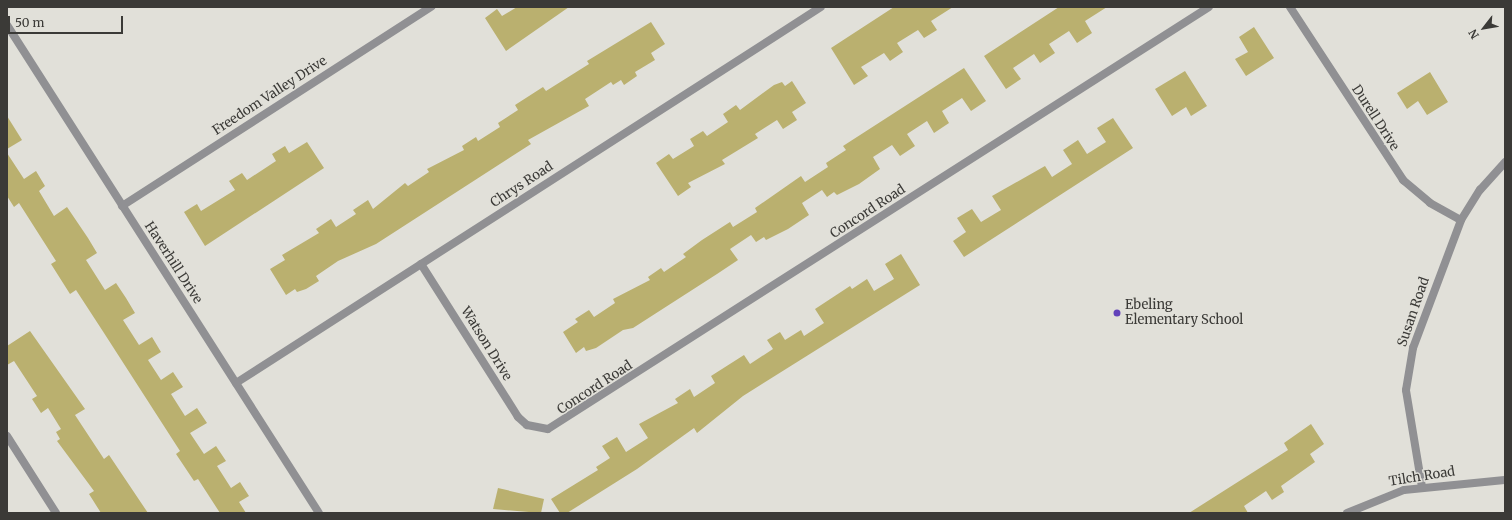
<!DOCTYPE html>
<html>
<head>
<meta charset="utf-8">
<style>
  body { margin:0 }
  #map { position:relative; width:1512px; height:520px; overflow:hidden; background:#e1e0d9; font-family:Merriweather,serif }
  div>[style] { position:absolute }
  .building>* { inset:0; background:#bab06f }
  .minor>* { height:8px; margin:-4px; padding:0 4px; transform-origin:4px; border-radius:4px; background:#909093 }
  .dots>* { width:11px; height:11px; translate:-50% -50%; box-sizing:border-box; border:2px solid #e1e0d9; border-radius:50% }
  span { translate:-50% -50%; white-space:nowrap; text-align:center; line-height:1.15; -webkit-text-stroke:3px #e1e0d9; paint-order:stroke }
  .street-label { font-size:13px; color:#3b3a37 }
  .poi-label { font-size:13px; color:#3b3a37 }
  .left { translate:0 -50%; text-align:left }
  .frame { position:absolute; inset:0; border:8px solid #3b3a37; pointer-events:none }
  .north { position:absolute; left:1464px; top:8px; width:40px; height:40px; -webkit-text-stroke:3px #e1e0d9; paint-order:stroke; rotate:239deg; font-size:11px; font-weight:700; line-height:16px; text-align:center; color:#3b3a37 }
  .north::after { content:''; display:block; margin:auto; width:14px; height:18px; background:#3b3a37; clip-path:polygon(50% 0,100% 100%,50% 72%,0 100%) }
  .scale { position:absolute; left:8px; top:16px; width:115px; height:18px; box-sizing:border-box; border:2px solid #3b3a37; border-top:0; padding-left:5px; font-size:12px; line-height:14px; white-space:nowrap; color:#3b3a37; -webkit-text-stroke:3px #e1e0d9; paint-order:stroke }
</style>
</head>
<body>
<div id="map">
  <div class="building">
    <i style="clip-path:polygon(517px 7px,569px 7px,506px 51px,485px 18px,497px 9px,502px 16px)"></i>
    <i style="clip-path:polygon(894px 7px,953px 7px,931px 21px,937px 30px,924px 38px,918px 30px,897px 43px,903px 52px,890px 61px,884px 53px,861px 67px,868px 76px,854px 85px,831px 48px)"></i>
    <i style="clip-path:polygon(1059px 7px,1107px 7px,1085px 21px,1092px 33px,1077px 43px,1069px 31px,1049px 44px,1055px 53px,1040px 63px,1034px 54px,1013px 68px,1021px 79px,1006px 89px,984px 56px)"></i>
    <i style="clip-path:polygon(651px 22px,665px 44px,651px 53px,655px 60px,635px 72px,637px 76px,624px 85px,621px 80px,613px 85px,611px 82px,585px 99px,589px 106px,528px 140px,531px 144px,376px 244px,338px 261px,316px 276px,319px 281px,306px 289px,297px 292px,295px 289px,286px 295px,270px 269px,285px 260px,282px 255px,319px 233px,316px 229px,331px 219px,336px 227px,356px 214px,353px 210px,368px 200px,373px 209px,405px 183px,408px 186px,429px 172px,427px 169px,464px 150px,462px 146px,476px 137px,478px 141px,500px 127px,498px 123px,518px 110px,515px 105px,543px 87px,546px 91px,589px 64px,587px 61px)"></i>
    <i style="clip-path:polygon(1254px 27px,1274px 58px,1246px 76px,1235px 59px,1248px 52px,1239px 37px)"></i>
    <i style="clip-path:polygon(964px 68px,986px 101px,971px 111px,962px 98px,942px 111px,949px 123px,934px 133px,927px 121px,907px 134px,915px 146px,900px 156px,892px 145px,873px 157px,880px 169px,859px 184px,837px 195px,834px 192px,827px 197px,822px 190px,802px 203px,809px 215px,788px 229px,766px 240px,764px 237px,756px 242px,751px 235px,730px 249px,738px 260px,717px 274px,633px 328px,623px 330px,596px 348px,586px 351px,584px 347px,576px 353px,563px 332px,578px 322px,575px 319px,589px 310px,594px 317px,615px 303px,613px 299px,650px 280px,648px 277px,661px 268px,664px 272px,686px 257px,683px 254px,702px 240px,730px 222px,733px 227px,757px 212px,755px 208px,801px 176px,805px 182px,828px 167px,826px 163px,846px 150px,843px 146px)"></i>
    <i style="clip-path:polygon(1185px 71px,1207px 106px,1191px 116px,1186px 107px,1172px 116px,1155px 89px)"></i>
    <i style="clip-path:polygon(1430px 72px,1448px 102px,1427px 115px,1418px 101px,1407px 109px,1397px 93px)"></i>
    <i style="clip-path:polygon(792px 81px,806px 103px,792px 112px,797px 120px,783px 129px,777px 120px,755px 134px,758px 138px,722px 160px,725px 164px,688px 183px,691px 187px,678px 196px,656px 163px,669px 154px,673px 159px,694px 146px,690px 139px,703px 131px,707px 136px,728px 122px,723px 114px,736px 105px,740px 110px,774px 85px,782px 82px,785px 86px)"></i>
    <i style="clip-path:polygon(7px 116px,22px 140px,7px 149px)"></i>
    <i style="clip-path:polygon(1113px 118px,1133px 148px,964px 257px,953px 241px,966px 232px,957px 218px,972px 209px,981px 222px,1001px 210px,992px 196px,1045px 166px,1052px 177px,1072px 164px,1063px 150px,1078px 140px,1087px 154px,1106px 142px,1097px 128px)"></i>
    <i style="clip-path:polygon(307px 142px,324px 168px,205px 246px,184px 212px,197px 204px,201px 211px,235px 190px,229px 181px,242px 173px,247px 180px,276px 161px,272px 154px,285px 146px,289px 153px)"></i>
    <i style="clip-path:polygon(7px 153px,24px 179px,36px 171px,45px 186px,39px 191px,54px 216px,67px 207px,88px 238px,97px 253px,86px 260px,105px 290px,116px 283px,126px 298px,135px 313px,123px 320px,139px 345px,152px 337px,161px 352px,148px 360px,161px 380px,173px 372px,183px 387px,171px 394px,185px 416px,197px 408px,207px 423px,190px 433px,204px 454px,216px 446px,226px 461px,217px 466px,231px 488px,240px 482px,249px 496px,239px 502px,246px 513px,220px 513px,198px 479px,194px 481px,176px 454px,180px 451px,104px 333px,76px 290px,70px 294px,51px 264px,56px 261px,19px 203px,14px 207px,7px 196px)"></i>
    <i style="clip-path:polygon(901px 254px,920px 285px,743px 396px,697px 433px,694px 428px,637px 469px,567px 513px,560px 513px,551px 499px,598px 470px,596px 467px,610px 458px,602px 446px,617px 437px,626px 452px,648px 438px,639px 424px,678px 403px,675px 399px,690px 389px,694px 397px,715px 383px,711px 376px,744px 355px,750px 364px,773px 349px,767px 340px,780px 332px,785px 340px,801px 330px,804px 336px,824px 323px,815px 309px,850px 286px,852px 289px,867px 279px,874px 291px,894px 279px,885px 264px)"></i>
    <i style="clip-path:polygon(30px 331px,85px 409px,75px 415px,104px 459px,109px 455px,148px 513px,101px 513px,89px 494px,94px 491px,57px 441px,60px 439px,56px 432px,61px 429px,48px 408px,41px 413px,32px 399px,37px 396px,14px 361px,7px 365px,7px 346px)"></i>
    <i style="clip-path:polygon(1311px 424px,1324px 444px,1310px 454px,1315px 462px,1281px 486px,1284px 492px,1272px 500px,1266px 491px,1244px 506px,1248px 513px,1189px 513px,1288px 450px,1284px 443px)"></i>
    <i style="clip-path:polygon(498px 488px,544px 499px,541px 513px,493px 509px)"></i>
  </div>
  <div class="minor">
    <i style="left:1290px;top:7px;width:207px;rotate:56.8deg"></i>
    <i style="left:1403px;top:180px;width:35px;rotate:40deg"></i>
    <i style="left:1430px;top:203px;width:35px;rotate:29deg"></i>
    <i style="left:7px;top:25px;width:579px;rotate:57.41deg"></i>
    <i style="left:122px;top:206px;width:368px;rotate:-32.8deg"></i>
    <i style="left:421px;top:264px;width:181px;rotate:57.6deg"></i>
    <i style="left:518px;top:417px;width:12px;rotate:42deg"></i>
    <i style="left:527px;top:425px;width:21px;rotate:11deg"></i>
    <i style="left:548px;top:429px;width:784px;rotate:-32.56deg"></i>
    <i style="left:236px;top:383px;width:695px;rotate:-32.73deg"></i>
    <i style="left:7px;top:436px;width:91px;rotate:57.5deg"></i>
    <i style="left:1422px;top:487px;width:98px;rotate:-99.4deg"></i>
    <i style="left:1406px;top:390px;width:43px;rotate:-80.5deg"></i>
    <i style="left:1413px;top:348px;width:137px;rotate:-69.4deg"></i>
    <i style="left:1461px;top:220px;width:36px;rotate:-58deg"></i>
    <i style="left:1480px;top:190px;width:38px;rotate:-48deg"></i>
    <i style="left:1347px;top:513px;width:61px;rotate:-22deg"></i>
    <i style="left:1404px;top:490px;width:101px;rotate:-5.7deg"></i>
  </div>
  <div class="dots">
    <i style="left:1117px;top:313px;background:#6242ba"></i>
  </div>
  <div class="street-label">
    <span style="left:270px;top:96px;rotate:-33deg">Freedom Valley Drive</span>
    <span style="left:1375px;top:118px;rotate:57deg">Durell Drive</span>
    <span style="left:522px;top:185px;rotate:-33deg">Chrys Road</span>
    <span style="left:868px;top:212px;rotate:-33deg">Concord Road</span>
    <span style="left:173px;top:263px;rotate:57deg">Haverhill Drive</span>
    <span style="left:1414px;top:312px;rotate:-71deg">Susan Road</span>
    <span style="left:486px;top:344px;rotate:58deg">Watson Drive</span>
    <span style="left:595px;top:388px;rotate:-33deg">Concord Road</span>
    <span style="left:1422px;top:477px;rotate:-9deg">Tilch Road</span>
  </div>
  <div class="poi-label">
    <span class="left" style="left:1125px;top:313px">Ebeling<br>Elementary School</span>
  </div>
  <div class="frame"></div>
  <div class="north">N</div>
  <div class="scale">50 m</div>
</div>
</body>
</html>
